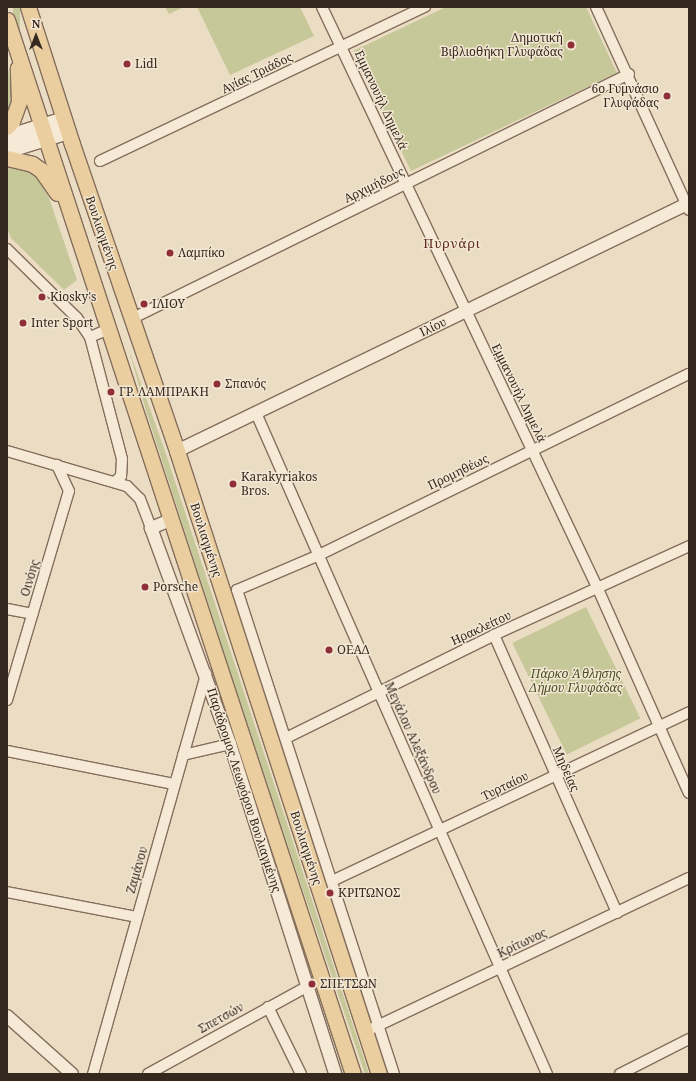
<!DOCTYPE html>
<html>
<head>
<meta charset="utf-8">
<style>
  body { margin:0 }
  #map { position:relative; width:696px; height:1081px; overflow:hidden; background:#ebdcc4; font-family:"Noto Serif",serif }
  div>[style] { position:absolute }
  .green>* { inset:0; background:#c6c899; transform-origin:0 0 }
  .roads { filter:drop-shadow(1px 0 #846e5c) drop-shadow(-1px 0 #846e5c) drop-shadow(0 1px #846e5c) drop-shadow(0 -1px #846e5c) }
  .minor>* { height:10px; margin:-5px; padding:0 5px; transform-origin:5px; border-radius:5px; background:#f6ead7 }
  .tertiary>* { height:12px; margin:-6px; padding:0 6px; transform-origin:6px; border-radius:6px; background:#f6ead7 }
  .secondary>* { height:14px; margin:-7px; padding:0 7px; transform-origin:7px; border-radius:7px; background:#f6ead7 }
  .primary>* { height:15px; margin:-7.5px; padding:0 7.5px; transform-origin:7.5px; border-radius:7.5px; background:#ebce9f }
  .dots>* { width:11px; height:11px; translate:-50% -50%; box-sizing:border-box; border:2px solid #f3e7d3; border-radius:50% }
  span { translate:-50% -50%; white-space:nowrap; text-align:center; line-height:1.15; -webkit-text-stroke:3px #f3e7d3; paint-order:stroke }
  .poi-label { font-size:12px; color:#35281f }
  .right { translate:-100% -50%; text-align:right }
  .left { translate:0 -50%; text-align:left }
  .street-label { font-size:12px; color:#35281f }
  .park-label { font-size:12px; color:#495027; font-style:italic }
  .neighbourhood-label { font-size:13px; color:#5f2921; letter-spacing:1px }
  .frame { position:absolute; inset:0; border:8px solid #35281f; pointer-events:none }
  .north { position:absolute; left:16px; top:16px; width:40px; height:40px; -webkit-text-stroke:3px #f3e7d3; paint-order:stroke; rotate:0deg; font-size:11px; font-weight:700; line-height:16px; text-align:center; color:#35281f }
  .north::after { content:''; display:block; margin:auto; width:14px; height:18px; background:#35281f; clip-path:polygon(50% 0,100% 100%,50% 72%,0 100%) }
</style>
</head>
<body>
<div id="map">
  <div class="green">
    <i style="left:13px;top:7px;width:7px;height:94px"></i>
    <i style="clip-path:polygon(165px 7px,184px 7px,169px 14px)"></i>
    <i style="clip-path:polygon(197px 7px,300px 7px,314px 36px,230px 75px)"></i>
    <i style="clip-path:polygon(446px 7px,586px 7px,617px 73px,411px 171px,353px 51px)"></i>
    <i style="clip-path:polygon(7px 67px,14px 87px,11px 107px,7px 112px)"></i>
    <i style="clip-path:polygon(7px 164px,25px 168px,39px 180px,49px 198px,77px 280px,64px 290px,11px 238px,7px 228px)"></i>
    <i style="clip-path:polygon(128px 347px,166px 454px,369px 1074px,365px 1074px,252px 740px,147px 414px)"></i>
    <i style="left:586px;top:607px;width:124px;height:82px;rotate:64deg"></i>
  </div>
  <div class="roads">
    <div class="minor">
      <i style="left:322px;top:7px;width:644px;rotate:64.63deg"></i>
      <i style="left:598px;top:589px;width:223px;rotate:66deg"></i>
      <i style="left:596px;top:7px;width:223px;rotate:65.4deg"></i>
      <i style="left:100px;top:161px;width:360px;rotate:-25.4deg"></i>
      <i style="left:7px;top:249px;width:98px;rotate:44.6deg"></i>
      <i style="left:77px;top:318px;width:23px;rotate:56deg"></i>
      <i style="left:90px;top:337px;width:126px;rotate:75.3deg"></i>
      <i style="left:122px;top:459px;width:17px;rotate:93deg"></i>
      <i style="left:121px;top:476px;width:8px;rotate:135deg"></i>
      <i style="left:131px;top:319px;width:555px;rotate:-26.2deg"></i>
      <i style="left:90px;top:337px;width:21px;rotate:-23deg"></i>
      <i style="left:256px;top:413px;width:722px;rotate:66.24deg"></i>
      <i style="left:7px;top:451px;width:125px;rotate:16.3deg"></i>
      <i style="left:127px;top:486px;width:18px;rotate:45deg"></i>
      <i style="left:140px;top:499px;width:31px;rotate:69deg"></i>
      <i style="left:7px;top:609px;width:26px;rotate:11deg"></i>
      <i style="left:494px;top:635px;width:304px;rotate:66.1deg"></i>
      <i style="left:7px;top:700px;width:218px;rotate:-73.5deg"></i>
      <i style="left:69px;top:491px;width:29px;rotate:-115deg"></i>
      <i style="left:286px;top:738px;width:232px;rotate:-26.3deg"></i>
      <i style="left:494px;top:635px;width:214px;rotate:-24.5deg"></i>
      <i style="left:7px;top:751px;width:170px;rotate:11.2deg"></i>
      <i style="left:183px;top:755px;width:48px;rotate:-13.2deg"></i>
      <i style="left:332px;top:881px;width:395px;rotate:-25.3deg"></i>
      <i style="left:7px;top:892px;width:132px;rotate:10.9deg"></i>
      <i style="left:268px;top:1007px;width:75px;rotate:63.8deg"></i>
      <i style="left:373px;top:1028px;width:350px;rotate:-25.4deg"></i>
      <i style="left:93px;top:1074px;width:416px;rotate:-74.2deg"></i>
      <i style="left:148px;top:1074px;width:183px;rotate:-28.8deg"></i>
      <i style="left:394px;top:1074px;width:509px;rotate:-107.97deg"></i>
      <i style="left:237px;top:590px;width:89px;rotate:-23.1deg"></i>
      <i style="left:319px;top:555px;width:412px;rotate:-26.1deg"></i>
      <i style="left:620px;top:1074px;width:77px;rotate:-26.9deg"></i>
    </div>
    <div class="tertiary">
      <i style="left:177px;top:451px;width:569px;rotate:-25.84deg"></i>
      <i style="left:170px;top:520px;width:21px;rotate:157deg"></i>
      <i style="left:151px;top:528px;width:230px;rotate:69.9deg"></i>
      <i style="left:230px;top:744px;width:346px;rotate:72.3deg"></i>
      <i style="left:7px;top:1016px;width:87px;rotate:41.7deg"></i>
    </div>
    <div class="secondary">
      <i style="left:7px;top:137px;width:60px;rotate:-17.5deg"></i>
      <i style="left:7px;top:151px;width:64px;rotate:-17.3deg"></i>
    </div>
    <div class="primary">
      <i style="left:28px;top:7px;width:144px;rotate:72.2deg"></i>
      <i style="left:72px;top:144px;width:324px;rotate:71.1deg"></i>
      <i style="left:177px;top:451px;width:655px;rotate:72.04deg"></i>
      <i style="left:7px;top:20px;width:1109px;rotate:71.83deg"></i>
      <i style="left:7px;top:127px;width:8px;rotate:-50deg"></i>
      <i style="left:12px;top:121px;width:20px;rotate:-70deg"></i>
      <i style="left:19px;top:102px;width:34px;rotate:-92deg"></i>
      <i style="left:7px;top:158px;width:26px;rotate:13deg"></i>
      <i style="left:32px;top:164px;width:11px;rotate:34deg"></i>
      <i style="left:41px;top:170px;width:28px;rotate:55deg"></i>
    </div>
  </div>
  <div class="dots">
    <i style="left:571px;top:45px;background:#8f3038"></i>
    <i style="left:127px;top:64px;background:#8f3038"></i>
    <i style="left:667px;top:96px;background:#8f3038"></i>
    <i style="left:170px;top:253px;background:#8f3038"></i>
    <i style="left:42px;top:297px;background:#8f3038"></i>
    <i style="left:144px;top:304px;background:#8f3038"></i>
    <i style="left:23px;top:323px;background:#8f3038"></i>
    <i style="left:217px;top:384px;background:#8f3038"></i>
    <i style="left:111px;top:392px;background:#8f3038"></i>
    <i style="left:233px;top:484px;background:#8f3038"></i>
    <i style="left:145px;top:587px;background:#8f3038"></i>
    <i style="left:329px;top:650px;background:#8f3038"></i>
    <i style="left:330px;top:893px;background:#8f3038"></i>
    <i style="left:312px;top:984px;background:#8f3038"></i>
  </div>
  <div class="poi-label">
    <span class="right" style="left:563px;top:45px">Δημοτική<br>Βιβλιοθήκη Γλυφάδας</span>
    <span class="left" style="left:135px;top:64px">Lidl</span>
    <span class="right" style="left:659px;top:96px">6ο Γυμνάσιο<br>Γλυφάδας</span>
    <span class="left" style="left:178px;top:253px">Λαμπίκο</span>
    <span class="left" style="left:50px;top:297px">Kiosky's</span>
    <span class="left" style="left:152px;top:304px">ΙΛΙΟΥ</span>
    <span class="left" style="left:31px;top:323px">Inter Sport</span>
    <span class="left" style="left:225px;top:384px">Σπανός</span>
    <span class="left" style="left:119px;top:392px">ΓΡ. ΛΑΜΠΡΑΚΗ</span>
    <span class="left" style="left:241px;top:484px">Karakyriakos<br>Bros.</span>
    <span class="left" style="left:153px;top:587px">Porsche</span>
    <span class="left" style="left:337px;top:650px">ΟΕΑΔ</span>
    <span class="left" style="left:338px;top:893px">ΚΡΙΤΩΝΟΣ</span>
    <span class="left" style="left:320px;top:984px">ΣΠΕΤΣΩΝ</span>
  </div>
  <div class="street-label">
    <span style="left:257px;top:73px;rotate:-26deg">Αγίας Τριάδος</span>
    <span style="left:381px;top:100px;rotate:65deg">Εμμανουήλ Δημελά</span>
    <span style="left:374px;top:185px;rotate:-26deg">Αρχιμήδους</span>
    <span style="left:102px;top:233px;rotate:71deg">Βουλιαγμένης</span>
    <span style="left:433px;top:327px;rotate:-26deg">Ιλίου</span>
    <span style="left:519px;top:393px;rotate:64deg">Εμμανουήλ Δημελά</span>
    <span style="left:458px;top:472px;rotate:-26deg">Προμηθέως</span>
    <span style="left:206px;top:540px;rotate:72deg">Βουλιαγμένης</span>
    <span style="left:30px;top:578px;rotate:-73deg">Οινόης</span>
    <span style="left:481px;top:628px;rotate:-25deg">Ηρακλείτου</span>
    <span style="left:413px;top:738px;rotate:66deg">Μεγάλου Αλεξάνδρου</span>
    <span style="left:566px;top:769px;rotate:66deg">Μηδείας</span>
    <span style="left:505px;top:786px;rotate:-26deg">Τυρταίου</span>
    <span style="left:244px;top:790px;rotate:72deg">Παράδρομος Λεωφόρου Βουλιαγμένης</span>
    <span style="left:306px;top:848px;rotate:72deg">Βουλιαγμένης</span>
    <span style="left:137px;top:870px;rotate:-74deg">Ζαμάνου</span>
    <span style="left:522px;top:943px;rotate:-25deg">Κρίτωνος</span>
    <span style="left:221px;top:1018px;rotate:-29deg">Σπετσών</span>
  </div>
  <div class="park-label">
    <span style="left:576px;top:681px">Πάρκο Άθλησης<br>Δήμου Γλυφάδας</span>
  </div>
  <div class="neighbourhood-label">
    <span style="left:452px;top:243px">Πυρνάρι</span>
  </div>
  <div class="frame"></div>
  <div class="north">N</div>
</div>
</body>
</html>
